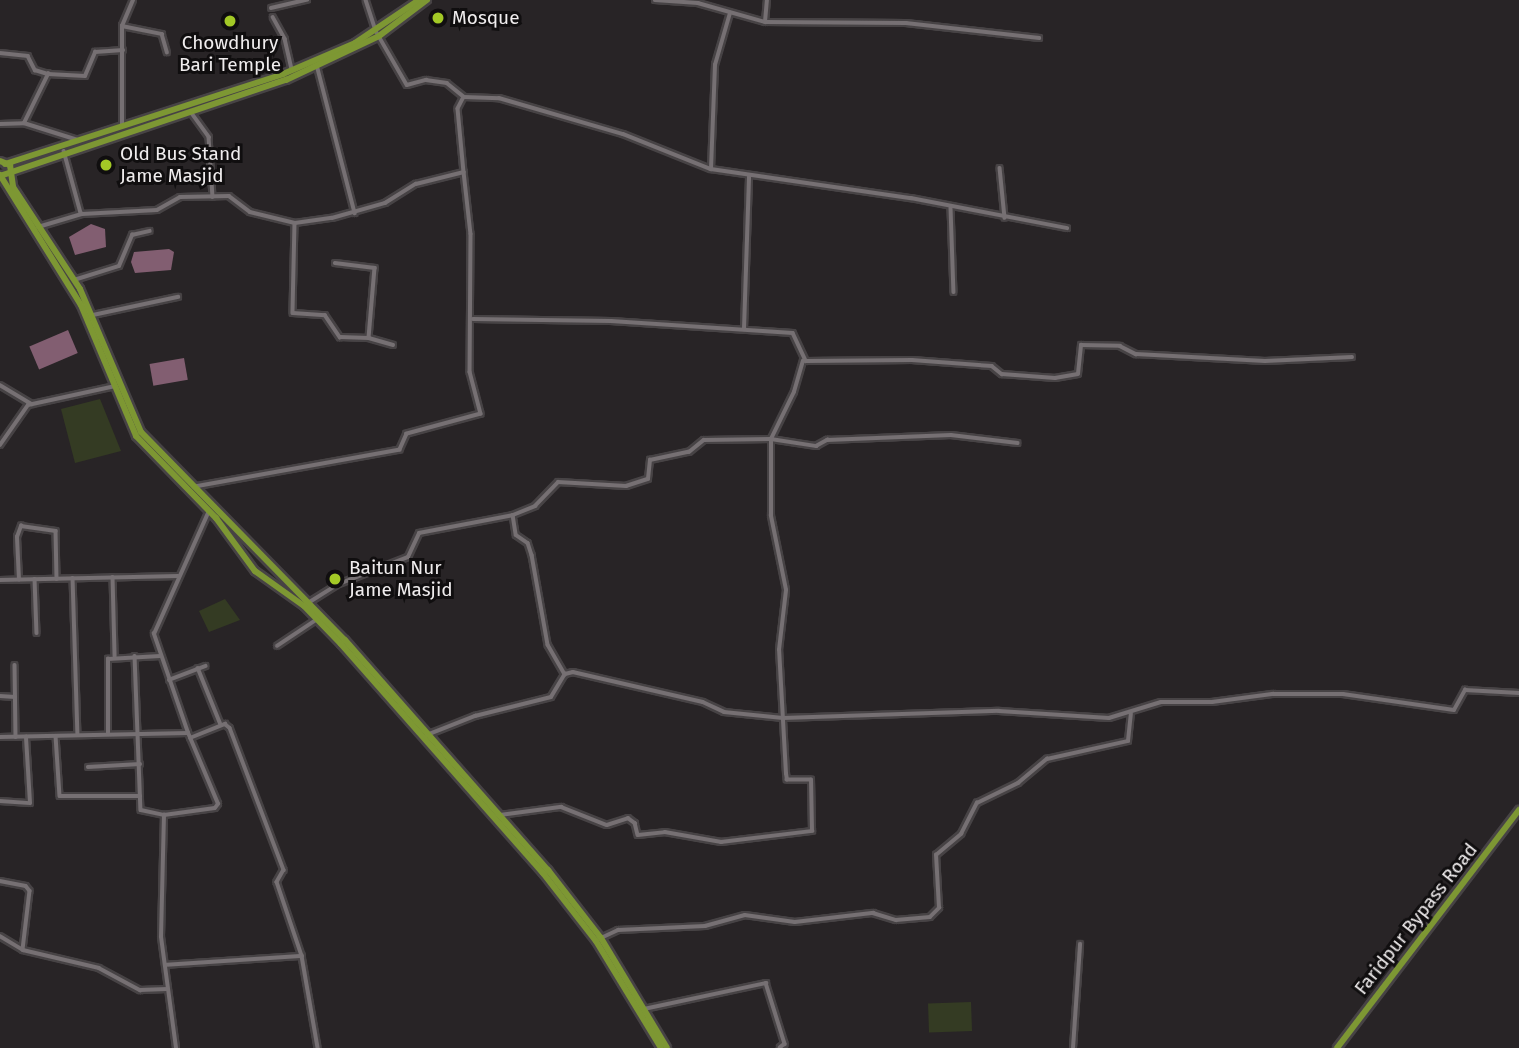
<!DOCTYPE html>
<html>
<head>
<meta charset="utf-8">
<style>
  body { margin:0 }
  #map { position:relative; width:1519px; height:1048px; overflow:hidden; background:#282426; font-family:"Fira Sans",sans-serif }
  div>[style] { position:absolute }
  .green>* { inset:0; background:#343b23; transform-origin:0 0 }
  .water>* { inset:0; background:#825e71; transform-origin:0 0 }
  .roads { filter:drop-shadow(2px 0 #474345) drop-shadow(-2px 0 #474345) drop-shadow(0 2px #474345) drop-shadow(0 -2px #474345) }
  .street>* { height:3.5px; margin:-1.75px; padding:0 1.75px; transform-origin:1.75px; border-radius:1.75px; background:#767073 }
  .highway>* { height:6px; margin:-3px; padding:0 3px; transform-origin:3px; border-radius:3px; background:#7d9733 }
  .dots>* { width:19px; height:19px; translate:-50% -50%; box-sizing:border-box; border:4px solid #100e0f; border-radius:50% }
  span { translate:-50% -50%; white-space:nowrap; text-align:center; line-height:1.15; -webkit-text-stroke:6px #100e0f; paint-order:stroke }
  .poi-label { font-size:19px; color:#f0edee }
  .left { translate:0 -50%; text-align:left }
  .street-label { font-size:19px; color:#f0edee }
</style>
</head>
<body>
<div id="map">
  <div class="green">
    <i style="clip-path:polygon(100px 399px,121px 451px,75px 463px,61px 409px)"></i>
    <i style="clip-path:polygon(225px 599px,240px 620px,209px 632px,199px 611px)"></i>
    <i style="left:971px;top:1002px;width:29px;height:43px;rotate:88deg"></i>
  </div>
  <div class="water">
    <i style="clip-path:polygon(91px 224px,105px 229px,106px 247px,75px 255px,69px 237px)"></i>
    <i style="clip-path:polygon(169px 249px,174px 252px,171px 270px,135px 273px,131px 262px,134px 252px)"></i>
    <i style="left:68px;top:330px;width:25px;height:42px;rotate:67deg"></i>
    <i style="left:184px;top:358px;width:22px;height:35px;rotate:80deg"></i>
  </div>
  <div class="roads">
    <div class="street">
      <i style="left:366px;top:0;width:33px;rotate:72deg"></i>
      <i style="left:376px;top:31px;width:62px;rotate:60.1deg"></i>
      <i style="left:407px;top:85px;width:20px;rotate:-15deg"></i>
      <i style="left:426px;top:80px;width:21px;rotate:8deg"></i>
      <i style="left:447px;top:83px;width:22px;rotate:39deg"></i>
      <i style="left:464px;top:97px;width:35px;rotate:2deg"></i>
      <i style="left:499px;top:98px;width:129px;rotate:16.2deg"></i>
      <i style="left:623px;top:134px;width:95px;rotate:21.7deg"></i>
      <i style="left:711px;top:169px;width:202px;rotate:8.3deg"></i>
      <i style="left:911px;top:198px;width:159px;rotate:10.9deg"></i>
      <i style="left:655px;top:0;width:43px;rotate:4deg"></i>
      <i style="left:698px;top:3px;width:70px;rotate:15.8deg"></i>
      <i style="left:765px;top:22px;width:22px;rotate:-85deg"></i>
      <i style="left:271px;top:8px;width:37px;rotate:-13deg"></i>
      <i style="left:273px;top:17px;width:25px;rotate:61deg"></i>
      <i style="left:285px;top:39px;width:32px;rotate:77deg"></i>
      <i style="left:765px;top:22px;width:141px;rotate:0.4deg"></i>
      <i style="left:906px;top:23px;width:134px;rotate:6.4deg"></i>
      <i style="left:122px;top:26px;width:41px;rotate:11.3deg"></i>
      <i style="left:162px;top:34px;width:19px;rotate:74deg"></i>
      <i style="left:0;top:53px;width:28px;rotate:6deg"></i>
      <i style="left:28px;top:56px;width:16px;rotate:63deg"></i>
      <i style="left:35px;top:70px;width:14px;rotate:17deg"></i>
      <i style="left:317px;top:65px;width:153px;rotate:75.6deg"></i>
      <i style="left:464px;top:97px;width:13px;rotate:117deg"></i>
      <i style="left:458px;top:109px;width:63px;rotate:84.6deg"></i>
      <i style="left:191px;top:112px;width:31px;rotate:54deg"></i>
      <i style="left:209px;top:137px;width:60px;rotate:86.2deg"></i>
      <i style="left:24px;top:123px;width:57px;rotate:17.5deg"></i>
      <i style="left:0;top:124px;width:24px;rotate:-2deg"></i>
      <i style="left:24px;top:123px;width:55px;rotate:-63.9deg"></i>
      <i style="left:48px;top:74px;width:37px;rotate:3deg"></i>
      <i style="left:85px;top:76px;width:26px;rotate:-67deg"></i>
      <i style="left:95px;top:52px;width:28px;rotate:-4deg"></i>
      <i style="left:122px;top:126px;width:100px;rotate:-90deg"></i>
      <i style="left:122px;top:26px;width:28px;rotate:-67deg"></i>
      <i style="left:64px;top:151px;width:64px;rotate:74.7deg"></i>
      <i style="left:1000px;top:168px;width:50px;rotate:84.3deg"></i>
      <i style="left:711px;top:169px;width:104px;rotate:-87.8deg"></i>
      <i style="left:715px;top:65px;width:54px;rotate:-73.9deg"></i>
      <i style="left:951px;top:208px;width:84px;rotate:88deg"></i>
      <i style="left:295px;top:223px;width:90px;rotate:91.3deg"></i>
      <i style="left:293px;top:313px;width:32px;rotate:4deg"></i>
      <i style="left:325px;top:315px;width:27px;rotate:56deg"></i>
      <i style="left:340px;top:337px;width:29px;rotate:2deg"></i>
      <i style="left:369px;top:338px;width:25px;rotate:16deg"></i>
      <i style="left:38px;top:227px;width:46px;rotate:-16.5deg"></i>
      <i style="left:82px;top:214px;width:75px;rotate:-3.1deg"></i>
      <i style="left:157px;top:210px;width:26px;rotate:-29deg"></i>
      <i style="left:180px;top:197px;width:49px;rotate:-1.2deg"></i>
      <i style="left:229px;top:196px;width:26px;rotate:37deg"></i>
      <i style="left:250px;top:212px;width:46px;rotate:13.7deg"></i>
      <i style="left:295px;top:223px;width:37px;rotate:-8deg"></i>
      <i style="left:332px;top:218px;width:55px;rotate:-15.8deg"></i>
      <i style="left:385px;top:203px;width:36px;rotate:-32deg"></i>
      <i style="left:416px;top:184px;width:49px;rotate:-14deg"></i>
      <i style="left:464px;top:172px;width:62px;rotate:83.6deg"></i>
      <i style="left:471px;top:234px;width:138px;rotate:90.4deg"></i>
      <i style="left:470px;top:372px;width:43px;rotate:75.3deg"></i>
      <i style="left:481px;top:414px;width:77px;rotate:164.9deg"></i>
      <i style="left:407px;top:434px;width:17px;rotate:114deg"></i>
      <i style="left:400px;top:450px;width:209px;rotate:169.8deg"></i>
      <i style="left:335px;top:263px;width:40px;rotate:7.1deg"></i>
      <i style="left:375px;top:268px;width:70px;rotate:94.9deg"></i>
      <i style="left:74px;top:280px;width:47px;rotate:-17.3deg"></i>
      <i style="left:119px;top:266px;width:34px;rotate:-67deg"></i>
      <i style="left:132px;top:235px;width:18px;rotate:-13deg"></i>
      <i style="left:93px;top:315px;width:87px;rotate:-12deg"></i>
      <i style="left:473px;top:319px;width:138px;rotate:0.8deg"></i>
      <i style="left:611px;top:321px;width:182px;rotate:3.8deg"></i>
      <i style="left:793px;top:333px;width:31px;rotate:65deg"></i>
      <i style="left:806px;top:361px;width:106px;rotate:-0.5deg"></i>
      <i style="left:912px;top:360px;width:80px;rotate:4.3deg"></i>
      <i style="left:992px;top:366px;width:13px;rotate:39deg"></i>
      <i style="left:1002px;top:374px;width:53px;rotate:4.3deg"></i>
      <i style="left:1055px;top:378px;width:23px;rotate:-10deg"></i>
      <i style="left:1078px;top:374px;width:29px;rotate:-84deg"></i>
      <i style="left:1081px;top:345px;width:39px;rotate:1deg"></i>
      <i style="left:1120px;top:346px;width:18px;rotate:27deg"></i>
      <i style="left:1136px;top:354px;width:129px;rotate:3.1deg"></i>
      <i style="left:1265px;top:361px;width:87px;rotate:-2.6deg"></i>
      <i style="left:744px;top:329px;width:153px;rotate:-88.1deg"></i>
      <i style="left:0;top:385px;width:37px;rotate:31deg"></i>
      <i style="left:0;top:445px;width:49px;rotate:-55deg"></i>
      <i style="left:28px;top:405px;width:89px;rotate:-12.3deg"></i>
      <i style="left:513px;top:515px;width:20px;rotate:81deg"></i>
      <i style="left:516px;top:535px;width:14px;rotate:34deg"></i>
      <i style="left:528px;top:543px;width:13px;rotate:72deg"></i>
      <i style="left:532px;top:555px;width:91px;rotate:79.9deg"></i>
      <i style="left:548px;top:645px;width:34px;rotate:60deg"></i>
      <i style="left:113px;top:577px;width:79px;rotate:88.5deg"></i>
      <i style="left:73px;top:578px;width:157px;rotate:88.2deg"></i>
      <i style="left:35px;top:579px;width:54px;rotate:87.9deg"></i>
      <i style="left:0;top:580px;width:178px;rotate:-1.3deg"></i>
      <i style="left:19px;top:580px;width:43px;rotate:-92.7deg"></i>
      <i style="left:17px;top:537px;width:12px;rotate:-70deg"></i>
      <i style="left:21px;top:526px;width:35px;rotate:8deg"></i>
      <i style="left:56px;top:531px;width:48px;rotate:88.8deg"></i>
      <i style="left:308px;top:603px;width:36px;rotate:-32deg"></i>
      <i style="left:339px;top:584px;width:74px;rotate:-21.4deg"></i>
      <i style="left:408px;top:557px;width:26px;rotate:-65deg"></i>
      <i style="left:419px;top:533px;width:96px;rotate:-10.8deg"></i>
      <i style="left:513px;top:515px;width:24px;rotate:-22deg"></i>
      <i style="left:535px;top:506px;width:33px;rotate:-46deg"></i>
      <i style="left:558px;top:482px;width:68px;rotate:3.4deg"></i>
      <i style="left:626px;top:486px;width:23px;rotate:-18deg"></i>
      <i style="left:648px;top:479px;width:19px;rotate:-84deg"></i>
      <i style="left:650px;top:460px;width:40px;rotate:-12deg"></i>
      <i style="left:689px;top:452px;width:19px;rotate:-39deg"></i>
      <i style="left:704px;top:440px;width:67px;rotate:-0.9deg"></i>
      <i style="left:771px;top:439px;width:52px;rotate:-63.9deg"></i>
      <i style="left:794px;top:392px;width:32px;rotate:-74deg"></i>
      <i style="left:277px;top:646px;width:47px;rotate:-33.7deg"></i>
      <i style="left:135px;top:656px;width:154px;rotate:87.8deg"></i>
      <i style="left:141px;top:810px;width:24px;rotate:12deg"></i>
      <i style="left:15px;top:665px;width:72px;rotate:89.2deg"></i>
      <i style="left:198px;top:668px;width:61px;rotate:68deg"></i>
      <i style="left:169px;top:680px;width:39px;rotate:-21deg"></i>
      <i style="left:0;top:696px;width:15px;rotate:4deg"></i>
      <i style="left:108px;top:733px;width:74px;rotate:-90deg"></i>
      <i style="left:108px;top:659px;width:52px;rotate:-3.3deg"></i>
      <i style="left:427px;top:735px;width:52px;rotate:-21.6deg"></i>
      <i style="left:475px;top:716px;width:78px;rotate:-14deg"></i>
      <i style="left:551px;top:697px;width:27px;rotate:-59deg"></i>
      <i style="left:565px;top:674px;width:8px;rotate:-14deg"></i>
      <i style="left:573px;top:672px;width:133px;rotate:13deg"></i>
      <i style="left:703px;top:702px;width:23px;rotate:25deg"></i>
      <i style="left:724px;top:712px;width:59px;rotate:5.8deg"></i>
      <i style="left:783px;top:718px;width:216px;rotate:-1.9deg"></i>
      <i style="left:999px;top:711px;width:110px;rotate:3.6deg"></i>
      <i style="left:1109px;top:718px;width:54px;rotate:-17.1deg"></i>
      <i style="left:1161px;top:702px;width:51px"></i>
      <i style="left:1212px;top:702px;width:62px;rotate:-7.5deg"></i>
      <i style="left:1273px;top:694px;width:70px"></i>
      <i style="left:1343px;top:694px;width:112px;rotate:8.2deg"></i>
      <i style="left:1454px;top:710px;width:23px;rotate:-61deg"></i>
      <i style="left:1465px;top:690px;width:54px;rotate:3.2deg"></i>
      <i style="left:56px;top:736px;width:60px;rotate:86.2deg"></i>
      <i style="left:60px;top:796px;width:80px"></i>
      <i style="left:0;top:737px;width:188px;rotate:-1.2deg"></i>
      <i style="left:190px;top:738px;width:38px;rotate:-22deg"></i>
      <i style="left:225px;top:724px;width:6px;rotate:39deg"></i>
      <i style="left:230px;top:728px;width:152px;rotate:69.2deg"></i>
      <i style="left:284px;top:870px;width:14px;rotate:120deg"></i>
      <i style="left:277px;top:882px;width:78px;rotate:71.3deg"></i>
      <i style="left:88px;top:767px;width:52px;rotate:-3.3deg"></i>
      <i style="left:0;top:801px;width:30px;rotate:4deg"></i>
      <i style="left:30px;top:803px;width:66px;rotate:-93.5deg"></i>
      <i style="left:500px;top:815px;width:62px;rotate:-7.5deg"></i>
      <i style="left:561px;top:807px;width:49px;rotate:21.4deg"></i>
      <i style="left:607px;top:825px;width:22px;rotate:-18deg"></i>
      <i style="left:628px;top:818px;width:9px;rotate:36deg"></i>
      <i style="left:635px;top:823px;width:12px;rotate:76deg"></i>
      <i style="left:638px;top:835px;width:27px;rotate:-6deg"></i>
      <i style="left:665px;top:832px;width:57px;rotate:10.1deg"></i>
      <i style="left:721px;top:842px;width:92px;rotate:-6.9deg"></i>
      <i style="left:812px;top:831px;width:51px;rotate:-91.1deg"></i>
      <i style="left:811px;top:780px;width:24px;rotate:180deg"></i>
      <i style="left:787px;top:780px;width:6px;rotate:-99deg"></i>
      <i style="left:786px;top:774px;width:124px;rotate:-93.2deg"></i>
      <i style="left:779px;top:650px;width:60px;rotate:-83.3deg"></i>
      <i style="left:786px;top:590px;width:76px;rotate:-101.5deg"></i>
      <i style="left:771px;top:516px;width:77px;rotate:-90deg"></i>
      <i style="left:771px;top:439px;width:46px;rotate:8.8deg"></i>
      <i style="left:816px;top:446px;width:13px;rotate:-29deg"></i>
      <i style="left:827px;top:440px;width:124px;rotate:-2.3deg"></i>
      <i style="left:951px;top:435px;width:67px;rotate:6.8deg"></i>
      <i style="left:0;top:881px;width:26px;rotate:11deg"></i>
      <i style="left:26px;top:886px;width:6px;rotate:51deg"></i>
      <i style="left:30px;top:891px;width:59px;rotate:96.8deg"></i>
      <i style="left:0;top:936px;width:27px;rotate:31deg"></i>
      <i style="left:23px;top:950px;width:78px;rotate:13.3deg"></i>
      <i style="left:99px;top:968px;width:47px;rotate:28.2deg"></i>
      <i style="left:140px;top:990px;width:27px;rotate:-2deg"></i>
      <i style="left:601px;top:938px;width:19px;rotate:-25deg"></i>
      <i style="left:618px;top:930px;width:87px;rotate:-2.6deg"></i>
      <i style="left:705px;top:926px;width:41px;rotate:-15.4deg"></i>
      <i style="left:745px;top:915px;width:50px;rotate:8deg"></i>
      <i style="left:795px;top:922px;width:79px;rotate:-6.6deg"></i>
      <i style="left:873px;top:913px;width:24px;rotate:17deg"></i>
      <i style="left:896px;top:920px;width:34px;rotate:-5deg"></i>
      <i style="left:930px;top:917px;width:13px;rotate:-45deg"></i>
      <i style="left:939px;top:908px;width:53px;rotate:-93.2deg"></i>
      <i style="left:936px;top:855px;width:33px;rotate:-40deg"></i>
      <i style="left:961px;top:834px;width:35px;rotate:-63deg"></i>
      <i style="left:977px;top:803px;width:46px;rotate:-26deg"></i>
      <i style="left:1018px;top:783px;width:38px;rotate:-40deg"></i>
      <i style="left:1047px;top:759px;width:83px;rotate:-12.5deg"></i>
      <i style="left:1128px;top:741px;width:27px;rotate:-84deg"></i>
      <i style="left:165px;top:965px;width:137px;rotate:-3.8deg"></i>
      <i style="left:302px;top:956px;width:93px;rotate:80.1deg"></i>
      <i style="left:644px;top:1009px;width:125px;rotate:-12deg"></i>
      <i style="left:766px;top:983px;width:64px;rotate:72.7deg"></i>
      <i style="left:785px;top:1044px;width:6px;rotate:141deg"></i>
      <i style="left:176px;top:1048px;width:112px;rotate:-97.7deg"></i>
      <i style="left:161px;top:937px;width:122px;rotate:-88.6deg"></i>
      <i style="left:164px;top:815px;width:51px;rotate:-7.8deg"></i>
      <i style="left:215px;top:808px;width:5px;rotate:-53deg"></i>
      <i style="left:218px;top:804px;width:77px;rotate:-112.9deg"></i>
      <i style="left:188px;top:733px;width:105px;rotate:-109deg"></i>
      <i style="left:154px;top:634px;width:135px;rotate:-65.9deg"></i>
      <i style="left:1073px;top:1048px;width:104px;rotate:-86.1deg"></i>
    </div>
    <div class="highway">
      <i style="left:0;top:161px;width:11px;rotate:22deg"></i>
      <i style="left:10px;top:165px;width:22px;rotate:82deg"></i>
      <i style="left:13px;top:187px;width:122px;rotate:56.7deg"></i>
      <i style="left:80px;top:289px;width:155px;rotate:66.9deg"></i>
      <i style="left:141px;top:432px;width:291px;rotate:45.6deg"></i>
      <i style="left:345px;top:640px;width:307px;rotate:48.6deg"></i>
      <i style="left:548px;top:870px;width:86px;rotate:52.1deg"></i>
      <i style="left:601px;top:938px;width:128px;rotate:59deg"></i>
      <i style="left:5px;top:164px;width:292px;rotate:-17.9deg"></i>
      <i style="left:283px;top:74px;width:78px;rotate:-23.3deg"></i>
      <i style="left:355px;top:43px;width:77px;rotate:-33.9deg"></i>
      <i style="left:0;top:175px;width:153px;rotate:58.1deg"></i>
      <i style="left:81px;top:305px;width:142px;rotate:67.2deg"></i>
      <i style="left:136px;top:436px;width:115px;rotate:45.7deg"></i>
      <i style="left:216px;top:518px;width:66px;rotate:53.7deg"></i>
      <i style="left:255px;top:571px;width:60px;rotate:35.5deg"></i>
      <i style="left:304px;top:606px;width:53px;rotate:45.8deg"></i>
      <i style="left:341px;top:644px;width:305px;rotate:48.6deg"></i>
      <i style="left:543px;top:873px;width:86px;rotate:52.1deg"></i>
      <i style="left:596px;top:941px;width:125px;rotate:58.7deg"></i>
      <i style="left:0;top:176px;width:302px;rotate:-18.6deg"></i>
      <i style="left:286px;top:80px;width:103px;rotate:-25.3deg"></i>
      <i style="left:379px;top:36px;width:60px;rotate:-36.9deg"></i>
      <i style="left:1337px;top:1048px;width:300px;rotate:-52.6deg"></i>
    </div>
  </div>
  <div class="dots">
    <i style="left:438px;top:18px;background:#a3c926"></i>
    <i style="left:230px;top:21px;background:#a3c926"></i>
    <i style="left:106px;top:165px;background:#a3c926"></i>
    <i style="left:335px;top:579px;background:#a3c926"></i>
  </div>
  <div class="poi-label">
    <span class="left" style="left:452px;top:18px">Mosque</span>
    <span style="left:230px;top:54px">Chowdhury<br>Bari Temple</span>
    <span class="left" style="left:120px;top:165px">Old Bus Stand<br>Jame Masjid</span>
    <span class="left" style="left:349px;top:579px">Baitun Nur<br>Jame Masjid</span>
  </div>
  <div class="street-label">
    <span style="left:1416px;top:919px;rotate:-52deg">Faridpur Bypass Road</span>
  </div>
</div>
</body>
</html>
